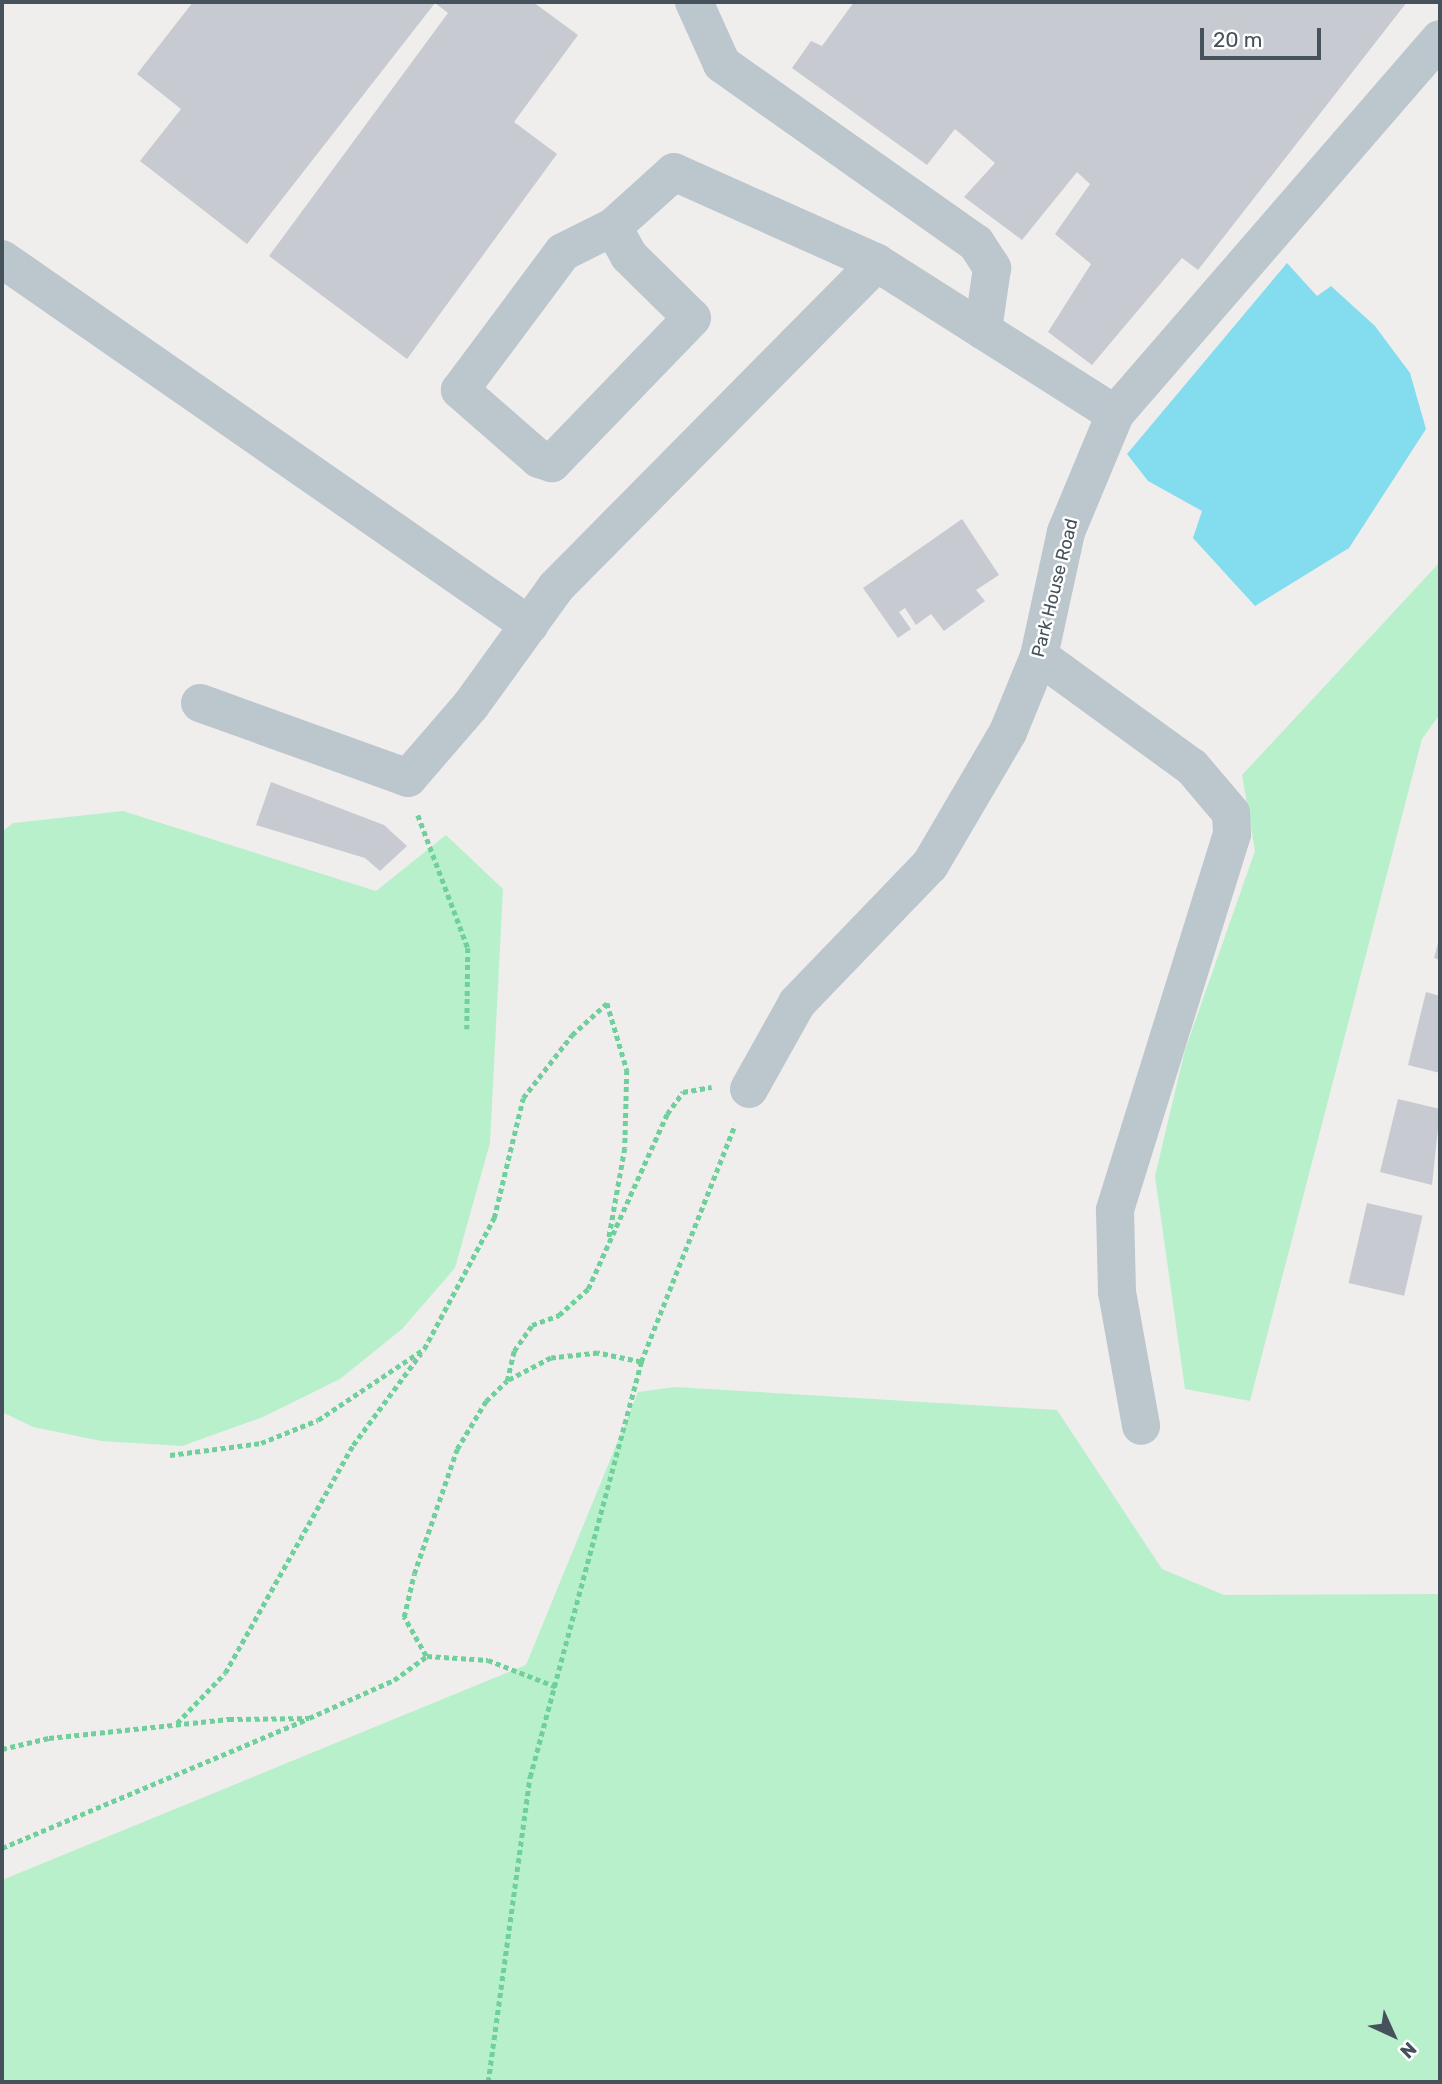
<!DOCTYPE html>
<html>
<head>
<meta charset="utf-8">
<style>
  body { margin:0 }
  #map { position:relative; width:1442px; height:2084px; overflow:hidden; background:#f0eded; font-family:Rubik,sans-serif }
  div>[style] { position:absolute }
  .green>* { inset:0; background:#b9f0cc }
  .water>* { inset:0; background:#84ddef }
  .building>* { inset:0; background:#c7cad0; transform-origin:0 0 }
  .path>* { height:4.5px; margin-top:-2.25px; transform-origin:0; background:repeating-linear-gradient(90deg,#70d09c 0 5px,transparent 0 8.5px) }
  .minor>* { height:38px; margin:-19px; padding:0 19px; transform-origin:19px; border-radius:19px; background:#bbc6cd }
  span { translate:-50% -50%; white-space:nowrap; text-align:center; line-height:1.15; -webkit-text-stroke:5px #fff; paint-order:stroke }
  .street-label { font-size:18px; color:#45525b }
  .frame { position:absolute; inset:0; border:4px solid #45525b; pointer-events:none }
  .north { position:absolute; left:1358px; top:2000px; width:70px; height:70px; -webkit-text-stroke:5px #fff; paint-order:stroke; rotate:135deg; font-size:19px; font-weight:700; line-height:28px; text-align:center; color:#45525b }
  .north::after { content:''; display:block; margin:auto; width:24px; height:32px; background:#45525b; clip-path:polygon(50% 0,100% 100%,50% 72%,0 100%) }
  .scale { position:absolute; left:1200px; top:28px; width:121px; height:32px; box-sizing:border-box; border:4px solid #45525b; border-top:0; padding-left:9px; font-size:21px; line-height:24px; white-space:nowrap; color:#45525b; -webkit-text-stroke:5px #fff; paint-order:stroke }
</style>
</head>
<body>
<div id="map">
  <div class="green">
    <i style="clip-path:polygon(1440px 562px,1440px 714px,1422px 739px,1250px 1401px,1185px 1389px,1155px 1176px,1185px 1050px,1255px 851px,1242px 775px)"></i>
    <i style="clip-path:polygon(123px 811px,376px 891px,446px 835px,503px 889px,490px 1143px,455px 1268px,402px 1329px,340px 1379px,263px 1417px,182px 1446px,101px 1441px,33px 1427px,2px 1412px,2px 832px,13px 823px)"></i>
    <i style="clip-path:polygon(675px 1387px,1057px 1410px,1162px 1569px,1224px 1595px,1440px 1594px,1440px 2082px,2px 2082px,2px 1880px,526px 1665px,638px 1392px)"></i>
  </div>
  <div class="water">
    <i style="clip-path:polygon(1287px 263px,1317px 296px,1331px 286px,1375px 326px,1410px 373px,1426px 429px,1349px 548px,1255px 606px,1193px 538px,1202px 511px,1148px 481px,1127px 454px)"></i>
  </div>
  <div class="building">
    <i style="clip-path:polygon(193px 2px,533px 2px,578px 35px,514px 122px,557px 154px,407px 359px,269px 256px,448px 13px,435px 3px,247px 244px,140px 161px,181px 109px,137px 74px)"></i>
    <i style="clip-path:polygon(854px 2px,1407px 2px,1198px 270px,1182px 258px,1092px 365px,1048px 332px,1091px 264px,1055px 234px,1090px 184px,1077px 172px,1022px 240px,964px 197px,995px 163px,955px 129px,927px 165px,792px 68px,811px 41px,822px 46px)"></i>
    <i style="clip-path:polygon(962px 519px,999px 575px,976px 590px,985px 601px,944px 631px,931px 614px,916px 625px,905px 608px,899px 612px,911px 629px,898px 638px,863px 588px)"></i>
    <i style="clip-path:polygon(271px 782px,384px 825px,407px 846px,380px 871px,365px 858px,256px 825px)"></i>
    <i style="clip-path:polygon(1440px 936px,1440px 960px,1434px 958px)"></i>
    <i style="clip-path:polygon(1426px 992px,1440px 996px,1440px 1073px,1408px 1065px)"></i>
    <i style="clip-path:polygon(1398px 1099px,1440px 1109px,1432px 1185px,1380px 1172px)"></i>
    <i style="left:1367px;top:1203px;width:57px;height:82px;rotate:13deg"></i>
  </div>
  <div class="path">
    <i style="left:418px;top:815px;width:142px;rotate:69.4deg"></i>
    <i style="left:468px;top:948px;width:81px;rotate:90.7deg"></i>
    <i style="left:641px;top:1362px;width:44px;rotate:-168.2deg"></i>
    <i style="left:598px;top:1353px;width:47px;rotate:173.9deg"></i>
    <i style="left:551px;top:1358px;width:50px;rotate:152.4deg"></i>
    <i style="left:507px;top:1381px;width:31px;rotate:-77deg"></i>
    <i style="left:514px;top:1351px;width:32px;rotate:-55deg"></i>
    <i style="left:532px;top:1325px;width:29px;rotate:-20deg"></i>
    <i style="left:559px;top:1315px;width:39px;rotate:-42deg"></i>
    <i style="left:588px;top:1289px;width:192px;rotate:-65.7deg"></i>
    <i style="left:667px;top:1114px;width:27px;rotate:-54deg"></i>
    <i style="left:683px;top:1092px;width:29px;rotate:-10deg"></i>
    <i style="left:170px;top:1455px;width:92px;rotate:-7.5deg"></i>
    <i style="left:261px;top:1443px;width:61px;rotate:-22deg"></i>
    <i style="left:318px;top:1420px;width:128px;rotate:-33.8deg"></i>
    <i style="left:424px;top:1349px;width:149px;rotate:-61.9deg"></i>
    <i style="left:494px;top:1218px;width:123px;rotate:-76.4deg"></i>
    <i style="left:523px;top:1098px;width:80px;rotate:-52.1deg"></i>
    <i style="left:572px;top:1035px;width:47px;rotate:-42.4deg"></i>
    <i style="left:607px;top:1003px;width:70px;rotate:73.4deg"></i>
    <i style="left:627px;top:1070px;width:78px;rotate:91.5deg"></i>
    <i style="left:625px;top:1148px;width:91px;rotate:100.1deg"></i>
    <i style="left:426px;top:1656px;width:45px;rotate:-119.4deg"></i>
    <i style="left:404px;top:1617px;width:44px;rotate:-76.9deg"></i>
    <i style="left:414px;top:1574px;width:132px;rotate:-71deg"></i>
    <i style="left:457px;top:1449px;width:56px;rotate:-58.9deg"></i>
    <i style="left:486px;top:1401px;width:29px;rotate:-44deg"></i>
    <i style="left:177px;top:1723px;width:69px;rotate:-46.2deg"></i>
    <i style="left:225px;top:1673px;width:261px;rotate:-60.7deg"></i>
    <i style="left:353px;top:1445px;width:114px;rotate:-53.5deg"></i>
    <i style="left:2px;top:1749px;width:48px;rotate:-13.2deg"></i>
    <i style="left:49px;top:1738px;width:181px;rotate:-6deg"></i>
    <i style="left:229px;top:1719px;width:80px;rotate:-0.7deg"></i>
    <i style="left:309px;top:1718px;width:93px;rotate:-24.1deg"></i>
    <i style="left:394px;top:1680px;width:41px;rotate:-36deg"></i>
    <i style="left:427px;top:1656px;width:61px;rotate:3.8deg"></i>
    <i style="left:488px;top:1660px;width:74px;rotate:21.4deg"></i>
    <i style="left:2px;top:1848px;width:329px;rotate:-22.9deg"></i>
    <i style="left:488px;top:2082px;width:308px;rotate:-82.2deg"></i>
    <i style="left:530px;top:1777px;width:430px;rotate:-75deg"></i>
    <i style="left:641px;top:1362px;width:255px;rotate:-68.4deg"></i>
  </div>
  <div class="minor">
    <i style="left:694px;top:2px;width:68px;rotate:65.7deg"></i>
    <i style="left:722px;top:64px;width:311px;rotate:35.2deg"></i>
    <i style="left:976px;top:243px;width:30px;rotate:57deg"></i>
    <i style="left:992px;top:268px;width:63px;rotate:98.3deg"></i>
    <i style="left:613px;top:227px;width:33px;rotate:61deg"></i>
    <i style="left:629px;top:256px;width:88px;rotate:44.5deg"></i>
    <i style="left:692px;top:318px;width:202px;rotate:134deg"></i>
    <i style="left:552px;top:463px;width:14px;rotate:-163deg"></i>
    <i style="left:539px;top:459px;width:105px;rotate:-138.9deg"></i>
    <i style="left:460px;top:390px;width:172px;rotate:-53.3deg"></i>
    <i style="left:563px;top:252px;width:56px;rotate:-26.6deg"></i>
    <i style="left:613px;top:227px;width:82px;rotate:-42deg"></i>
    <i style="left:674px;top:172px;width:222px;rotate:24.1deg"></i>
    <i style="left:2px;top:259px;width:642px;rotate:34.78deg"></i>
    <i style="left:1039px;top:656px;width:189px;rotate:36deg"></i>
    <i style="left:1192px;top:767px;width:60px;rotate:49.7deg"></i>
    <i style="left:1231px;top:813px;width:21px;rotate:87deg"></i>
    <i style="left:1232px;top:834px;width:394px;rotate:107.3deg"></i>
    <i style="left:1115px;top:1210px;width:82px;rotate:88.6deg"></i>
    <i style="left:1117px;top:1292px;width:136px;rotate:79.8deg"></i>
    <i style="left:200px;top:703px;width:221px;rotate:19.8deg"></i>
    <i style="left:408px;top:778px;width:96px;rotate:-49.2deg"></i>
    <i style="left:471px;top:705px;width:145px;rotate:-54.2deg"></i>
    <i style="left:556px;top:587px;width:456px;rotate:-45.3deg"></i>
    <i style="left:877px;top:263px;width:282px;rotate:32.4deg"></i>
    <i style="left:749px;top:1089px;width:98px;rotate:-60.8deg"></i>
    <i style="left:797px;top:1003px;width:192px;rotate:-46.1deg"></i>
    <i style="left:930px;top:865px;width:154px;rotate:-59.6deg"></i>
    <i style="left:1008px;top:732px;width:82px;rotate:-67.8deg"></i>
    <i style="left:1039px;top:656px;width:127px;rotate:-77.7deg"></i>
    <i style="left:1066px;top:532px;width:128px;rotate:-67.4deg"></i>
    <i style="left:1115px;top:414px;width:496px;rotate:-49.1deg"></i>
  </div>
  <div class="street-label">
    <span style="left:1055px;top:588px;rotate:-76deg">Park House Road</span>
  </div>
  <div class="frame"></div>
  <div class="north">N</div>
  <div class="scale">20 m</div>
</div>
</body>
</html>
